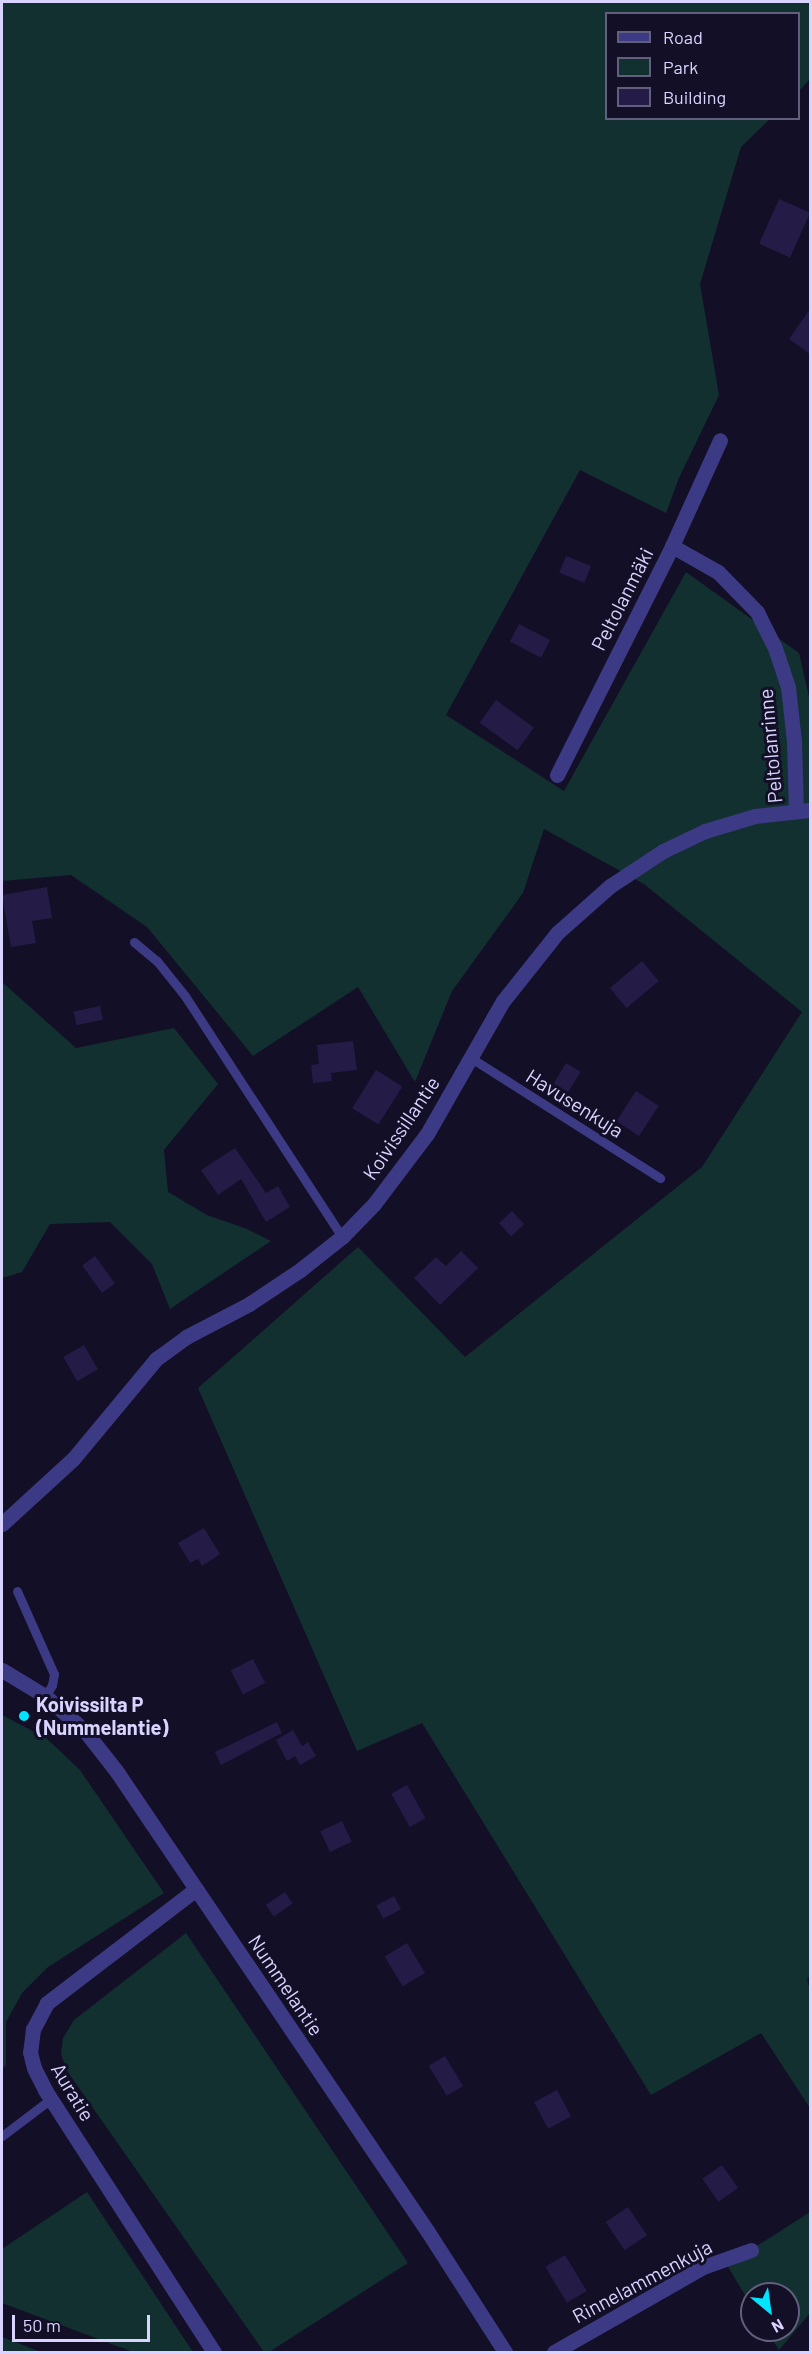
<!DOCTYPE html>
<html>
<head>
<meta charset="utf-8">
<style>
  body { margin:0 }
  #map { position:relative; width:812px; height:2354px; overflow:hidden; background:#130f26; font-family:Barlow,sans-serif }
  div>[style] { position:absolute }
  .green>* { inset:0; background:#12302f }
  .building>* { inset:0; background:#241b47; transform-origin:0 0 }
  .service>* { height:9px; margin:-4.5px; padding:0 4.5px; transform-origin:4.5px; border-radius:4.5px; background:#3d3a85 }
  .minor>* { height:15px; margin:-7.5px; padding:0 7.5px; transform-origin:7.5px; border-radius:7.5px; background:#3d3a85 }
  .tertiary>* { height:15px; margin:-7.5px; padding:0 7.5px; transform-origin:7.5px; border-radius:7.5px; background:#3d3a85 }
  .dots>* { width:16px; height:16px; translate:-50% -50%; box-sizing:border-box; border:3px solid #130f26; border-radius:50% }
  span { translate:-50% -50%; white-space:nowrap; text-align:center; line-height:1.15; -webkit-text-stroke:6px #130f26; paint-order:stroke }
  .street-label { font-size:20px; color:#d9d4ff }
  .poi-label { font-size:20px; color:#d9d4ff; font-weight:700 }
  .left { translate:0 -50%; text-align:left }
  .frame { position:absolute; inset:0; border:3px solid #d9d4ff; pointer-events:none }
  .legend { position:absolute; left:605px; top:12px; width:195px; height:108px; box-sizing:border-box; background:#130f26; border:2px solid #625e7d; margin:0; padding:8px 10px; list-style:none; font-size:18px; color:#d9d4ff }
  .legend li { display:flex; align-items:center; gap:12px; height:30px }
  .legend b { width:30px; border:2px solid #625e7d }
  .north { position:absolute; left:740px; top:2282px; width:60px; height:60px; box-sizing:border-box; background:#130f26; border:2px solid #625e7d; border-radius:50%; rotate:151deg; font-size:16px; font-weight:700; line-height:24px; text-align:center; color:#d9d4ff }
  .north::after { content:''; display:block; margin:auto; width:21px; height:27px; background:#00e5ff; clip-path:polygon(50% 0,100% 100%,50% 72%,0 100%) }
  .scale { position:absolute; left:12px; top:2315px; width:138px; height:27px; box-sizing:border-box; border:3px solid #d9d4ff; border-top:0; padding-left:8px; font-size:18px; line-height:21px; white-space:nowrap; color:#d9d4ff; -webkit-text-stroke:4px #130f26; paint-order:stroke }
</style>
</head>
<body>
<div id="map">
  <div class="green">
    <i style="clip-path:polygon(2px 2px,810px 2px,810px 79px,799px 91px,798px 14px,606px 14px,606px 118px,770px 119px,741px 147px,700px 284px,719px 395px,679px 478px,666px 513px,580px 470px,446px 715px,564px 791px,686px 572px,799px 653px,810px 701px,810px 1976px,807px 1979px,810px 1990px,810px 2108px,761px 2033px,651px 2095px,422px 1723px,357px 1751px,198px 1388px,358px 1247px,465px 1357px,702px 1167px,802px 1012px,644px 884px,544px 829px,523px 893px,452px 991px,415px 1082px,358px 987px,253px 1056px,147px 927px,71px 875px,2px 881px)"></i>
    <i style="clip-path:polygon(2px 982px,76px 1048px,174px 1028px,218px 1084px,164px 1150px,168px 1192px,207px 1215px,247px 1229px,271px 1241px,170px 1309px,152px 1264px,110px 1222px,50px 1224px,22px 1272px,2px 1278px)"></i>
    <i style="clip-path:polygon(2px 1715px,46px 1738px,80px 1770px,164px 1893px,48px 1967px,22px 1993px,6px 2022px,6px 2065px,2px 2069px)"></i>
    <i style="clip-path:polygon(186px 1933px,408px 2263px,269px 2352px,264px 2352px,67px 2071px,61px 2054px,63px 2038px,74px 2020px)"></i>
    <i style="clip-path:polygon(87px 2192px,193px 2352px,133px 2352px,2px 2303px,2px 2249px)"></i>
    <i style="clip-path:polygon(810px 2212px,810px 2313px,779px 2350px,766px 2330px,788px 2330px,788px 2294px,752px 2294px,752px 2307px,727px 2265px)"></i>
    <i style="clip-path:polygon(2px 2337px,41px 2352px,2px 2352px)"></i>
  </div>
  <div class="building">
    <i style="left:779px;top:199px;width:34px;height:49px;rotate:24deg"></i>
    <i style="clip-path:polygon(810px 309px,810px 354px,789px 339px)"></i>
    <i style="left:566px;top:556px;width:27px;height:18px;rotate:22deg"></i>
    <i style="left:519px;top:624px;width:35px;height:20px;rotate:27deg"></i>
    <i style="left:496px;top:700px;width:47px;height:28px;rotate:36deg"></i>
    <i style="clip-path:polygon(47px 887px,52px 918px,32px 921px,36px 943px,11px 947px,2px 895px)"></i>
    <i style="left:642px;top:961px;width:26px;height:42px;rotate:50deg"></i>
    <i style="left:100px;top:1006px;width:14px;height:27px;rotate:78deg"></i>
    <i style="clip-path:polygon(353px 1041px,357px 1070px,331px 1073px,332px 1081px,313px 1083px,311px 1065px,319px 1064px,317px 1045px)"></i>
    <i style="left:566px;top:1063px;width:17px;height:24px;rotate:31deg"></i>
    <i style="left:376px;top:1070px;width:31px;height:45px;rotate:32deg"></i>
    <i style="left:636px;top:1091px;width:27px;height:36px;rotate:33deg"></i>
    <i style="clip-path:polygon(235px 1148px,266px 1193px,278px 1186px,290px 1207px,266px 1222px,241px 1179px,218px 1195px,201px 1170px)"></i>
    <i style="left:512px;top:1211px;width:18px;height:18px;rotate:47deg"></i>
    <i style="clip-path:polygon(461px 1251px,478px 1268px,440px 1305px,414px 1278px,436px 1257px,446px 1266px)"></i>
    <i style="left:95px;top:1256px;width:34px;height:16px;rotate:54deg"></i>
    <i style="left:84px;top:1345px;width:28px;height:24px;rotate:60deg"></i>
    <i style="clip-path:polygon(204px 1528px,220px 1554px,202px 1566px,198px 1559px,190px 1563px,178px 1543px)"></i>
    <i style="left:253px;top:1659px;width:27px;height:25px;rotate:63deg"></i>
    <i style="clip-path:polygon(277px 1722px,282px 1733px,221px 1765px,215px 1752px)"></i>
    <i style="clip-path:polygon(293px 1730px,302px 1746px,308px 1742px,316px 1756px,300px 1765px,295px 1756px,287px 1761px,276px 1740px)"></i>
    <i style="left:407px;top:1785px;width:38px;height:18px;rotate:61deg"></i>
    <i style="left:342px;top:1821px;width:23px;height:24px;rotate:65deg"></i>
    <i style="left:285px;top:1892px;width:14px;height:23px;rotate:56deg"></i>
    <i style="left:394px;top:1896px;width:15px;height:20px;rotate:62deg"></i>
    <i style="left:407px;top:1943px;width:35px;height:26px;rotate:59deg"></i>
    <i style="left:445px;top:2056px;width:35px;height:19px;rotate:59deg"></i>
    <i style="left:557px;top:2090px;width:30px;height:26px;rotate:62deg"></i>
    <i style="left:722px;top:2165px;width:28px;height:24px;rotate:55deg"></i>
    <i style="left:628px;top:2207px;width:34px;height:27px;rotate:56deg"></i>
    <i style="left:565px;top:2255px;width:42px;height:23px;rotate:59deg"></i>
  </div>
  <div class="service">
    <i style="left:134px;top:942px;width:30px;rotate:40deg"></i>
    <i style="left:157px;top:961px;width:45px;rotate:51.3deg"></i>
    <i style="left:185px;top:996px;width:288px;rotate:56.9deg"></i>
    <i style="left:471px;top:1058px;width:224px;rotate:32.4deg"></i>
    <i style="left:17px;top:1591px;width:91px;rotate:66deg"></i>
    <i style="left:54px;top:1674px;width:11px;rotate:100deg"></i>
    <i style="left:52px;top:1685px;width:13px;rotate:122deg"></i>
    <i style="left:2px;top:2136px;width:61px;rotate:-37.1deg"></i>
  </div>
  <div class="minor">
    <i style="left:672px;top:546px;width:53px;rotate:29.5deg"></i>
    <i style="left:718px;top:572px;width:56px;rotate:45.7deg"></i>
    <i style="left:757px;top:612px;width:40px;rotate:63.4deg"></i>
    <i style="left:775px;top:648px;width:41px;rotate:71.6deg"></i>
    <i style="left:788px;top:687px;width:54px;rotate:83.7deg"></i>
    <i style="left:794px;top:741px;width:70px;rotate:88.4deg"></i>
    <i style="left:557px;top:775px;width:256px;rotate:-63.3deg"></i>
    <i style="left:672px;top:546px;width:116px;rotate:-65.6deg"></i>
    <i style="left:196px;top:1889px;width:188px;rotate:142.6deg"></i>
    <i style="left:47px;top:2003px;width:30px;rotate:118deg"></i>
    <i style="left:33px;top:2029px;width:23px;rotate:97deg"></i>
    <i style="left:30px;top:2052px;width:16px;rotate:76deg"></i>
    <i style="left:34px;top:2068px;width:25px;rotate:63deg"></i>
    <i style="left:45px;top:2090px;width:312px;rotate:57.2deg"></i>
    <i style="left:554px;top:2352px;width:172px;rotate:-29.7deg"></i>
    <i style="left:703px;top:2267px;width:51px;rotate:-19.5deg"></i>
  </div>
  <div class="tertiary">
    <i style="left:2px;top:1524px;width:96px;rotate:-42.5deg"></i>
    <i style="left:73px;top:1459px;width:130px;rotate:-50.3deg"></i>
    <i style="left:156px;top:1359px;width:37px;rotate:-36deg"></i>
    <i style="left:186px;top:1337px;width:71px;rotate:-27.6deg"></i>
    <i style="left:249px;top:1304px;width:61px;rotate:-33.7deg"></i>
    <i style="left:300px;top:1270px;width:53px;rotate:-38.2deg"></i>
    <i style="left:342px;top:1237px;width:46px;rotate:-45.9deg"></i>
    <i style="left:374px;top:1204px;width:88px;rotate:-52.9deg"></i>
    <i style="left:427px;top:1134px;width:153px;rotate:-60.3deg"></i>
    <i style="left:503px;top:1001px;width:87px;rotate:-51.5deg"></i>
    <i style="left:557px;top:933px;width:71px;rotate:-41.6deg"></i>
    <i style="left:610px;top:886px;width:64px;rotate:-33.4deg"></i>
    <i style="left:663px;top:851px;width:47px;rotate:-25.5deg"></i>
    <i style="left:705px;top:831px;width:52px;rotate:-16.7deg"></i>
    <i style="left:755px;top:816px;width:55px;rotate:-6.2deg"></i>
    <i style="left:2px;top:1670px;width:50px;rotate:31.2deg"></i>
    <i style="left:45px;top:1696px;width:53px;rotate:41.2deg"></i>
    <i style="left:85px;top:1731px;width:52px;rotate:52deg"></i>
    <i style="left:117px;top:1772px;width:555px;rotate:55.94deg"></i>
    <i style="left:428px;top:2232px;width:143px;rotate:57.3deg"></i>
  </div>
  <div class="dots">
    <i style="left:24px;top:1716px;background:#00e5ff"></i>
  </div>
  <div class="street-label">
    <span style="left:622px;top:599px;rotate:-63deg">Peltolanmäki</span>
    <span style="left:770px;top:746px;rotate:-95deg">Peltolanrinne</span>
    <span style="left:575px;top:1103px;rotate:32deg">Havusenkuja</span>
    <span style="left:401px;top:1128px;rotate:-56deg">Koivissillantie</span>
    <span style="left:286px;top:1985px;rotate:56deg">Nummelantie</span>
    <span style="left:73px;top:2092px;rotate:59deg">Auratie</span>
    <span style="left:642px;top:2281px;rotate:-28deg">Rinnelammenkuja</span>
  </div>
  <div class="poi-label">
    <span class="left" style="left:36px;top:1716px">Koivissilta P<br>(Nummelantie)</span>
  </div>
  <div class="frame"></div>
  <ul class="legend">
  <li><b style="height:8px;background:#3d3a85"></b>Road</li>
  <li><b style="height:16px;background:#12302f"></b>Park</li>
  <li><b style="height:16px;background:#241b47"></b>Building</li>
  </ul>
  <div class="north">N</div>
  <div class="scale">50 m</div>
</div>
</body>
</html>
